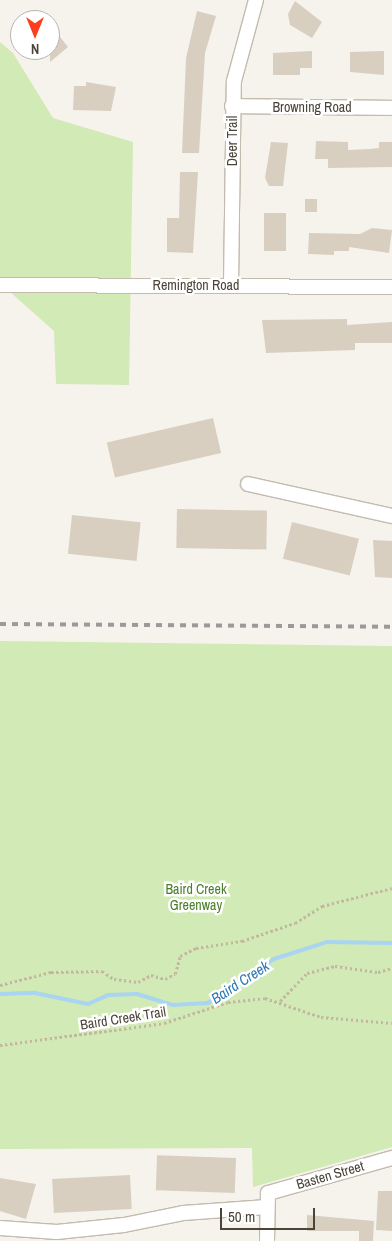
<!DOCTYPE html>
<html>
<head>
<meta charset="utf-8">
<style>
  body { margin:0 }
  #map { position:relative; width:392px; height:1241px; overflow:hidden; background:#f6f3ec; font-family:"Archivo Narrow",sans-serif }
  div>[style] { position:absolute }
  .green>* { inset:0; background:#d2eab5 }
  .stream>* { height:4px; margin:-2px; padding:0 2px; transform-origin:2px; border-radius:2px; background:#a9d4f2 }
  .building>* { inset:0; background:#d8cfc1; transform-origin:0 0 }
  .path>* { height:2.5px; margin-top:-1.25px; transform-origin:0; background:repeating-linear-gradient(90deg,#c4b79f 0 2.5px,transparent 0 5px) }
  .roads { filter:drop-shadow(1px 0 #c2bbae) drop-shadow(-1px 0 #c2bbae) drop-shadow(0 1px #c2bbae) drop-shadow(0 -1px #c2bbae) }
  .minor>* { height:14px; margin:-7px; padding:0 7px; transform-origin:7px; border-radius:7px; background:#fff }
  .rail>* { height:4px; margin-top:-2px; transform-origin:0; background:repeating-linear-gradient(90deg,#9a9a9a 0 6px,transparent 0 12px) }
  span { translate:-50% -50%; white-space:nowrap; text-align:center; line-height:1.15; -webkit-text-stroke:5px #fff; paint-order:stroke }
  .street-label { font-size:14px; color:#4b4439 }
  .park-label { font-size:14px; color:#4a7f2a }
  .water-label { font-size:15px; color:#2e7ab2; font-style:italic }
  .north { position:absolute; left:10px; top:10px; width:50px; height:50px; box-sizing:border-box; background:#fff; border:1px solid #b7b4b0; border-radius:50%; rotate:180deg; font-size:14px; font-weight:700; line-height:20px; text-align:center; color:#4b4439 }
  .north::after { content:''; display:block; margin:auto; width:18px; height:22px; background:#fc3f1d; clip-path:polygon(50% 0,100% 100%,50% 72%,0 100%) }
  .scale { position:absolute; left:220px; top:1208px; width:95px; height:22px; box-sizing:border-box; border:2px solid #4b4439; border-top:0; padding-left:6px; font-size:15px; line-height:18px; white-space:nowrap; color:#4b4439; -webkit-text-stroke:4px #fff; paint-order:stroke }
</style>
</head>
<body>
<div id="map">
  <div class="green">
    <i style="clip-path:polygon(0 42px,13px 53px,53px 118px,133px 142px,129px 385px,56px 384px,54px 331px,0 283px)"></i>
    <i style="clip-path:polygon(0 641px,392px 646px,392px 1147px,253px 1187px,252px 1148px,0 1149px)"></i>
  </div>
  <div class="stream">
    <i style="left:0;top:994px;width:35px;rotate:-2deg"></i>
    <i style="left:35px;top:993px;width:54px;rotate:11.7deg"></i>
    <i style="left:88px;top:1004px;width:22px;rotate:-24deg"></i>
    <i style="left:108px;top:995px;width:29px;rotate:-2deg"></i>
    <i style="left:137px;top:994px;width:37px;rotate:17deg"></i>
    <i style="left:172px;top:1005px;width:36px;rotate:-3deg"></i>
    <i style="left:208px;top:1003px;width:79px;rotate:-33.7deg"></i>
    <i style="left:274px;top:959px;width:56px;rotate:-17.8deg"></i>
    <i style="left:327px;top:942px;width:65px;rotate:0.9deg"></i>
  </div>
  <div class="building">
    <i style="clip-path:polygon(295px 1px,322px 22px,312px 38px,290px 25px,288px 14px)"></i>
    <i style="clip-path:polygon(197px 11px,216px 16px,205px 53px,199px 153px,182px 153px,186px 58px)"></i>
    <i style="clip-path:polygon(50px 24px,68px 47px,50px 62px)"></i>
    <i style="clip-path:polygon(312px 51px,312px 68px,300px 68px,300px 75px,273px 75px,273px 53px)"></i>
    <i style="clip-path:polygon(384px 51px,384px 75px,350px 72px,350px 52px)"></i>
    <i style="clip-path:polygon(86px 82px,116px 87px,111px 111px,73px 110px,74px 86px,86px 86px)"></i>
    <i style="clip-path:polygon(316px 141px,348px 142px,348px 150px,370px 149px,379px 148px,379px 142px,392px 142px,392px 167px,328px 168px,328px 159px,315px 159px)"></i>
    <i style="clip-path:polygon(271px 142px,288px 143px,283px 186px,269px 186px,265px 178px)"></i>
    <i style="clip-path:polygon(180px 172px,198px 172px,193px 253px,167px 252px,167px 218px,179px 218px)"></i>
    <i style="left:305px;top:199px;width:12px;height:13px"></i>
    <i style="left:264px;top:213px;width:22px;height:38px"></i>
    <i style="clip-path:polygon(372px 228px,392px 230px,389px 253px,349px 247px,349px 251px,334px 251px,334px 255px,308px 254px,309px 233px,360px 234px)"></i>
    <i style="clip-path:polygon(347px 319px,347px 325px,392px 322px,392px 343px,355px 343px,355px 350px,266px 353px,262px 320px)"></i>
    <i style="left:213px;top:418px;width:36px;height:109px;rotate:77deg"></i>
    <i style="left:177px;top:509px;width:90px;height:39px;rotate:1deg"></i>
    <i style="left:72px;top:515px;width:69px;height:39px;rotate:6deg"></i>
    <i style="left:292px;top:522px;width:69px;height:38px;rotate:14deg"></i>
    <i style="clip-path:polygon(373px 540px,392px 541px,392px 578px,375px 577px)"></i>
    <i style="left:236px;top:1158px;width:35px;height:79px;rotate:92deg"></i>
    <i style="left:130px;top:1175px;width:34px;height:78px;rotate:87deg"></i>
    <i style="clip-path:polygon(0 1178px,36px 1184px,26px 1219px,0 1211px)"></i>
    <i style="clip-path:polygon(378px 1191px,392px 1191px,392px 1231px,376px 1230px)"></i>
    <i style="clip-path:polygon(307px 1215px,374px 1221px,373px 1241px,359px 1241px,359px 1231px,307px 1231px)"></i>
  </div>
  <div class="path">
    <i style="left:0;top:985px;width:53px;rotate:-14.3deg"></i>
    <i style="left:51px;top:972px;width:51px;rotate:-1.1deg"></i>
    <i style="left:102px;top:971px;width:14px;rotate:34deg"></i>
    <i style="left:114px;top:979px;width:24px;rotate:7deg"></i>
    <i style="left:138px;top:982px;width:15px;rotate:-28deg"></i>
    <i style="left:151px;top:975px;width:15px;rotate:16deg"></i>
    <i style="left:165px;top:979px;width:11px;rotate:-27deg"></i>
    <i style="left:175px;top:974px;width:19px;rotate:-74deg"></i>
    <i style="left:180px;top:956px;width:18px;rotate:-27deg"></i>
    <i style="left:196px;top:948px;width:47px;rotate:-8.7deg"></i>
    <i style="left:242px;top:941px;width:56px;rotate:-18.8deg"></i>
    <i style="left:295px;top:923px;width:32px;rotate:-32deg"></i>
    <i style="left:322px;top:906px;width:72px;rotate:-14.4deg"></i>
    <i style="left:280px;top:1001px;width:39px;rotate:-46deg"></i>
    <i style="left:307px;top:973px;width:29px;rotate:-14deg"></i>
    <i style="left:335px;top:966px;width:43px;rotate:7.9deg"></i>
    <i style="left:378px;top:972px;width:15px;rotate:-16deg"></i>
    <i style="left:0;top:1045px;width:165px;rotate:-7.6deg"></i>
    <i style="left:164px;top:1023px;width:67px;rotate:-18.2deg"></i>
    <i style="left:228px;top:1002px;width:37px;rotate:-6deg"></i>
    <i style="left:265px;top:998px;width:59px;rotate:18.7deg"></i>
    <i style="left:321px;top:1017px;width:71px;rotate:4.8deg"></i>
  </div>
  <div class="roads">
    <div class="minor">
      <i style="left:232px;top:106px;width:160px;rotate:0.7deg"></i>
      <i style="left:0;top:285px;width:392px;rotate:0.3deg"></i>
      <i style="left:231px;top:285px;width:204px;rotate:-89.2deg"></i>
      <i style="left:234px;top:81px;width:84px;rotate:-74.8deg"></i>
      <i style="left:248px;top:484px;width:148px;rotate:12.5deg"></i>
      <i style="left:0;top:1228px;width:57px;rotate:4deg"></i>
      <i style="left:57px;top:1232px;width:67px;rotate:-6deg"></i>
      <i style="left:124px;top:1225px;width:60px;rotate:-11.5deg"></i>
      <i style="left:183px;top:1213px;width:84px;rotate:-4.1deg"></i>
      <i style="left:267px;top:1241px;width:48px;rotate:-88.8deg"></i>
      <i style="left:268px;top:1193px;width:129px;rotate:-15.8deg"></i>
    </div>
  </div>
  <div class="rail">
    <i style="left:0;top:624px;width:392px;rotate:0.4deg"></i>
  </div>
  <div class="street-label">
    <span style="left:312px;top:107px">Browning Road</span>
    <span style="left:232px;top:141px;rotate:-90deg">Deer Trail</span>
    <span style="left:196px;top:285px">Remington Road</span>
    <span style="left:123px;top:1018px;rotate:-9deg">Baird Creek Trail</span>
    <span style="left:330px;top:1175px;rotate:-16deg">Basten Street</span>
  </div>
  <div class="park-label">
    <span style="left:196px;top:897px">Baird Creek<br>Greenway</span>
  </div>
  <div class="water-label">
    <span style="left:240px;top:982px;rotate:-33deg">Baird Creek</span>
  </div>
  <div class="north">N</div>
  <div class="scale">50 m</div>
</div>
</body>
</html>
